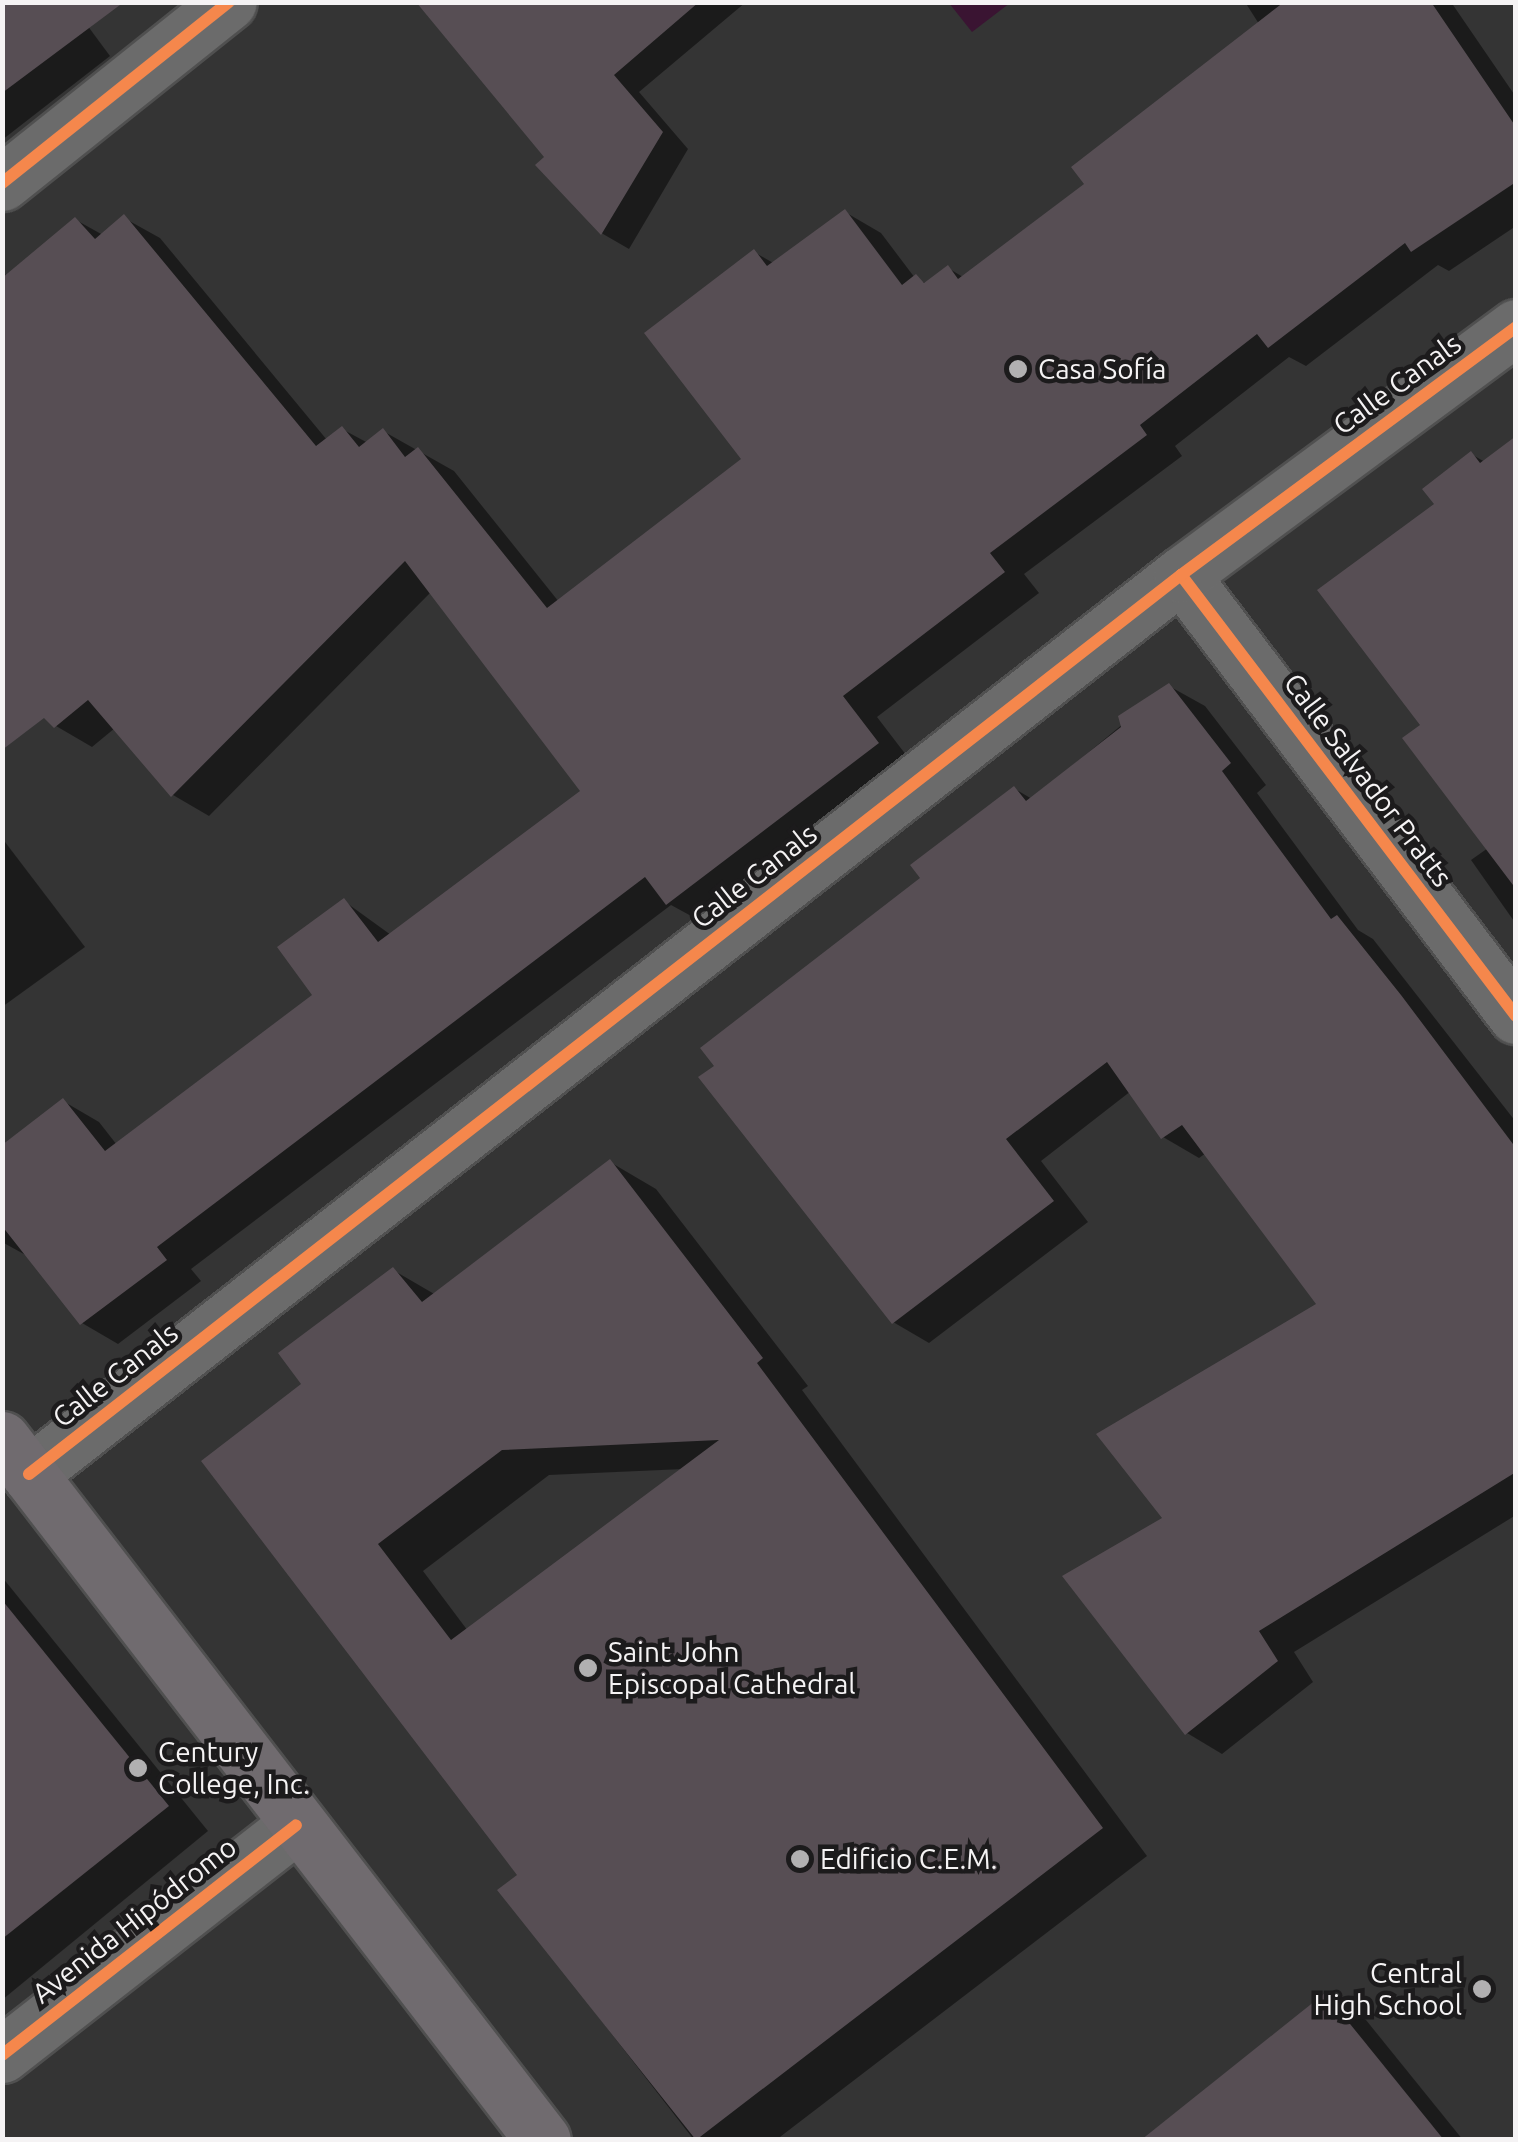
<!DOCTYPE html>
<html>
<head>
<meta charset="utf-8">
<style>
  body { margin:0 }
  #map { position:relative; width:1518px; height:2142px; overflow:hidden; background:#343434; font-family:Ubuntu,sans-serif }
  div>[style] { position:absolute }
  .water>* { inset:0; background:#3a1432 }
  .shadow>* { inset:0; background:#0007 }
  .building>* { inset:0; background:#574e54 }
  .roads { filter:drop-shadow(2px 0 #505050) drop-shadow(-2px 0 #505050) drop-shadow(0 2px #505050) drop-shadow(0 -2px #505050) }
  .street>* { height:55px; margin:-27.5px; padding:0 27.5px; transform-origin:27.5px; border-radius:27.5px; background:#6b6b6b }
  .primary>* { height:55px; margin:-27.5px; padding:0 27.5px; transform-origin:27.5px; border-radius:27.5px; background:#706b6f }
  .cycleway>* { height:12px; margin:-6px; padding:0 6px; transform-origin:6px; border-radius:6px; background:#f5874c }
  .dots>* { width:28px; height:28px; translate:-50% -50%; box-sizing:border-box; border:5px solid #1c1b1c; border-radius:50% }
  span { translate:-50% -50%; white-space:nowrap; text-align:center; line-height:1.15; -webkit-text-stroke:9px #1c1b1c; paint-order:stroke }
  .poi-label { font-size:28px; color:#f5f3f4 }
  .left { translate:0 -50%; text-align:left }
  .right { translate:-100% -50%; text-align:right }
  .street-label { font-size:28px; color:#f5f3f4 }
  .frame { position:absolute; inset:0; border:5px solid #f5f3f4; pointer-events:none }
</style>
</head>
<body>
<div id="map">
  <div class="water">
    <i style="clip-path:polygon(949px 3px,1010px 3px,972px 32px)"></i>
  </div>
  <div class="shadow">
    <i style="clip-path:polygon(2px 2px,70px 2px,110px 56px,2px 140px)"></i>
    <i style="clip-path:polygon(419px 2px,746px 2px,639px 92px,688px 149px,629px 249px,603px 234px,538px 165px,547px 158px)"></i>
    <i style="clip-path:polygon(1245px 2px,1451px 2px,1516px 97px,1516px 226px,1449px 271px,1438px 265px,1306px 366px,1289px 357px,1175px 446px,1182px 456px,1024px 574px,1039px 593px,877px 717px,913px 764px,704px 923px,671px 905px,191px 1269px,201px 1281px,118px 1344px,82px 1323px,31px 1258px,2px 1242px,2px 1148px,63px 1101px,99px 1122px,117px 1145px,316px 995px,344px 901px,391px 935px,584px 792px,432px 591px,209px 816px,173px 795px,115px 728px,92px 747px,56px 726px,2px 393px,2px 273px,8px 276px,76px 220px,103px 235px,124px 218px,160px 238px,327px 440px,342px 429px,368px 443px,383px 431px,454px 471px,559px 602px,745px 460px,754px 252px,775px 264px,845px 212px,881px 233px,915px 278px,927px 284px,948px 268px,963px 277px,1088px 184px,1259px 24px)"></i>
    <i style="clip-path:polygon(1516px 440px,1516px 924px,1471px 860px,1488px 848px,1424px 725px,1437px 504px,1471px 454px,1485px 462px)"></i>
    <i style="clip-path:polygon(1169px 686px,1205px 706px,1266px 785px,1257px 793px,1358px 930px,1373px 939px,1516px 1122px,1516px 1515px,1294px 1652px,1313px 1682px,1222px 1754px,1187px 1733px,1165px 1518px,1320px 1305px,1206px 1153px,1199px 1158px,1163px 1137px,1131px 1091px,1041px 1161px,1088px 1222px,929px 1343px,893px 1322px,923px 878px,1015px 789px,1032px 799px)"></i>
    <i style="clip-path:polygon(2px 838px,85px 947px,2px 1007px)"></i>
    <i style="clip-path:polygon(evenodd,610px 1162px,656px 1189px,808px 1386px,802px 1390px,1147px 1856px,776px 2140px,694px 2140px,500px 1890px,520px 1875px,305px 1384px,393px 1270px,436px 1295px,610px 1162px,684px 1469px,468px 1631px,423px 1571px,549px 1475px,684px 1469px)"></i>
    <i style="clip-path:polygon(2px 1577px,208px 1831px,2px 2000px)"></i>
    <i style="clip-path:polygon(1326px 1996px,1366px 2020px,1463px 2140px,1145px 2140px)"></i>
  </div>
  <div class="building">
    <i style="clip-path:polygon(2px 2px,124px 2px,2px 93px)"></i>
    <i style="clip-path:polygon(416px 2px,699px 2px,614px 75px,663px 132px,601px 235px,535px 165px,544px 157px)"></i>
    <i style="clip-path:polygon(1284px 2px,1431px 2px,1516px 127px,1516px 182px,1411px 252px,1405px 243px,1268px 348px,1257px 334px,1140px 425px,1147px 435px,990px 553px,1005px 572px,843px 696px,879px 743px,666px 905px,645px 877px,157px 1247px,167px 1260px,80px 1325px,2px 1226px,2px 1145px,63px 1098px,105px 1151px,312px 995px,277px 947px,344px 898px,378px 942px,580px 791px,405px 561px,171px 797px,88px 700px,54px 728px,44px 718px,2px 750px,2px 278px,75px 217px,95px 239px,124px 214px,316px 446px,342px 426px,359px 447px,383px 428px,405px 457px,418px 447px,547px 608px,741px 459px,644px 333px,754px 249px,767px 266px,845px 209px,902px 285px,916px 274px,924px 283px,948px 265px,958px 279px,1084px 184px,1071px 167px)"></i>
    <i style="clip-path:polygon(1516px 436px,1516px 889px,1402px 738px,1420px 725px,1317px 590px,1434px 504px,1422px 489px,1471px 451px,1480px 463px)"></i>
    <i style="clip-path:polygon(1169px 683px,1231px 763px,1222px 771px,1331px 919px,1337px 915px,1401px 995px,1516px 1148px,1516px 1472px,1259px 1631px,1278px 1661px,1185px 1735px,1062px 1576px,1162px 1518px,1096px 1434px,1316px 1304px,1182px 1125px,1161px 1139px,1107px 1062px,1006px 1139px,1054px 1201px,892px 1324px,698px 1077px,714px 1066px,700px 1048px,920px 878px,910px 865px,1014px 786px,1026px 801px,1121px 727px,1118px 716px)"></i>
    <i style="clip-path:polygon(evenodd,610px 1159px,763px 1358px,757px 1363px,1103px 1828px,696px 2140px,497px 1890px,517px 1875px,201px 1461px,301px 1384px,278px 1353px,393px 1267px,422px 1302px,610px 1159px,719px 1440px,451px 1640px,378px 1544px,502px 1450px,719px 1440px)"></i>
    <i style="clip-path:polygon(2px 1600px,169px 1806px,2px 1939px)"></i>
    <i style="clip-path:polygon(1325px 1993px,1444px 2140px,1141px 2140px)"></i>
  </div>
  <div class="roads">
    <div class="street">
      <i style="left:2px;top:183px;width:290px;rotate:-38.6deg"></i>
      <i style="left:1181px;top:575px;width:554px;rotate:52.78deg"></i>
      <i style="left:29px;top:1474px;width:1461px;rotate:-37.97deg"></i>
      <i style="left:1181px;top:575px;width:417px;rotate:-36.5deg"></i>
      <i style="left:2px;top:2055px;width:373px;rotate:-38deg"></i>
    </div>
    <div class="primary">
      <i style="left:2px;top:1439px;width:885px;rotate:52.34deg"></i>
    </div>
  </div>
  <div class="cycleway">
    <i style="left:2px;top:183px;width:290px;rotate:-38.6deg"></i>
    <i style="left:1181px;top:575px;width:554px;rotate:52.78deg"></i>
    <i style="left:29px;top:1474px;width:1461px;rotate:-37.97deg"></i>
    <i style="left:1181px;top:575px;width:417px;rotate:-36.5deg"></i>
    <i style="left:2px;top:2055px;width:373px;rotate:-38deg"></i>
  </div>
  <div class="dots">
    <i style="left:1018px;top:369px;background:#b1b0b1"></i>
    <i style="left:588px;top:1668px;background:#b1b0b1"></i>
    <i style="left:138px;top:1768px;background:#b1b0b1"></i>
    <i style="left:800px;top:1859px;background:#b1b0b1"></i>
    <i style="left:1482px;top:1989px;background:#b1b0b1"></i>
  </div>
  <div class="poi-label">
    <span class="left" style="left:1038px;top:369px">Casa Sofía</span>
    <span class="left" style="left:608px;top:1668px">Saint John<br>Episcopal Cathedral</span>
    <span class="left" style="left:158px;top:1768px">Century<br>College, Inc.</span>
    <span class="left" style="left:820px;top:1859px">Edificio C.E.M.</span>
    <span class="right" style="left:1462px;top:1989px">Central<br>High School</span>
  </div>
  <div class="street-label">
    <span style="left:1397px;top:384px;rotate:-36deg">Calle Canals</span>
    <span style="left:1368px;top:780px;rotate:53deg">Calle Salvador Pratts</span>
    <span style="left:754px;top:876px;rotate:-38deg">Calle Canals</span>
    <span style="left:115px;top:1375px;rotate:-38deg">Calle Canals</span>
    <span style="left:134px;top:1920px;rotate:-38deg">Avenida Hipódromo</span>
  </div>
  <div class="frame"></div>
</div>
</body>
</html>
